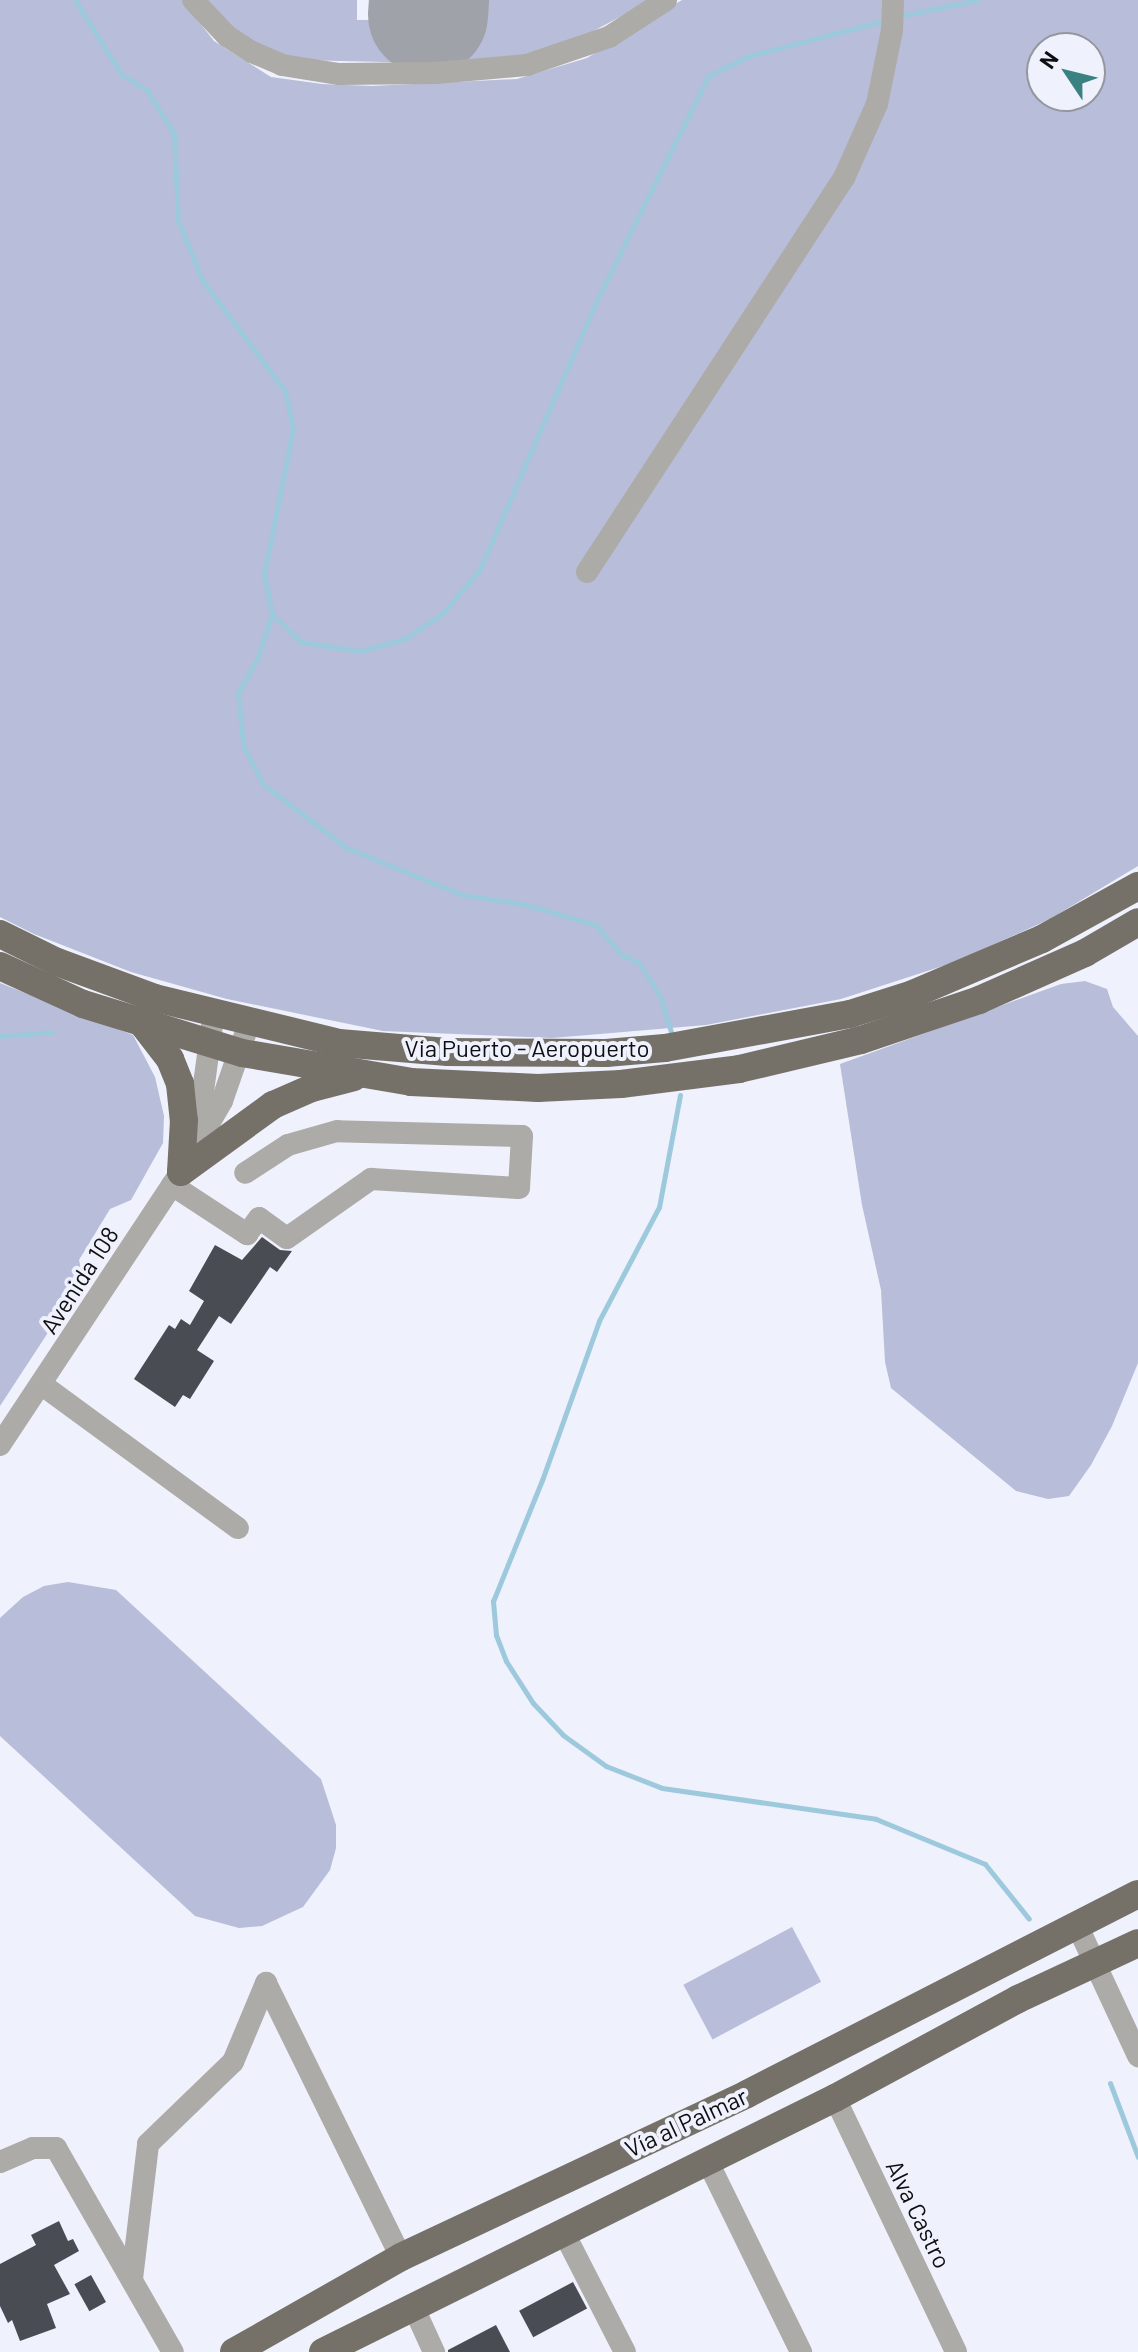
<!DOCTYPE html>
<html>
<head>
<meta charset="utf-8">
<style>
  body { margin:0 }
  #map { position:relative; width:1138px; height:2352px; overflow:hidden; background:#eff1fc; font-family:Barlow,sans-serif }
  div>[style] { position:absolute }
  .green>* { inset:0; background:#b8bdd9; transform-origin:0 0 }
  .stream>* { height:5px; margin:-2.5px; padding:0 2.5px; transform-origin:2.5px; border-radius:2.5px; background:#9dc9dc }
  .runway>* { height:120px; margin:-60px; padding:0 60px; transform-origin:60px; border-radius:60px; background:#a0a2aa }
  .building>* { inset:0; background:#4a4c54; transform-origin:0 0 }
  .minor>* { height:22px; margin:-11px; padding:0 11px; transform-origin:11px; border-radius:11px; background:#adaba7 }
  .major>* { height:28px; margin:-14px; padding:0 14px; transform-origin:14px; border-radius:14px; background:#757169 }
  span { translate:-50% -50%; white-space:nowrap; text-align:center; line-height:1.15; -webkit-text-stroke:8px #eff1fc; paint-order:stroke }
  .street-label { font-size:24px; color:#0d0e11 }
  .north { position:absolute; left:1026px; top:32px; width:80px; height:80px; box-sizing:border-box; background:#eff1fc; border:2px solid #95969e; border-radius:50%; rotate:305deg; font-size:22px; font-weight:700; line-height:32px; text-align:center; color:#0d0e11 }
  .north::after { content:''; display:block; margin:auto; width:28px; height:36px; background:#3a8281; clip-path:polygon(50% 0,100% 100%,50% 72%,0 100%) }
</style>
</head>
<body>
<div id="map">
  <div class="green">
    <i style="clip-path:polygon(evenodd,0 0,182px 0,214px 41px,271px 77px,322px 84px,372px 86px,517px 79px,587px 58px,682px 0,1138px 0,1138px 866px,1050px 919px,955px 962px,841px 999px,706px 1025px,552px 1038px,383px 1031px,227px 999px,131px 972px,34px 934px,0 917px,0 0,1042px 48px,1090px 48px,1090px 96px,1042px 96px,1042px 48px)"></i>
    <i style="clip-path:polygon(203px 0,357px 0,357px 20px,481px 19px,482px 0,651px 0,575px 41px,523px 57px,474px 64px,297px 60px,259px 47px,223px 23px)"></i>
    <i style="clip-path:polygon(1085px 981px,1107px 989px,1113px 1007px,1138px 1036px,1138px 1363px,1112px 1426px,1091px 1465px,1069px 1496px,1048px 1499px,1016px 1491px,891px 1388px,885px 1362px,881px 1290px,862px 1205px,840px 1064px,1061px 984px)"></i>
    <i style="clip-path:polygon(0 983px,133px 1035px,155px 1077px,164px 1116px,163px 1143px,131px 1200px,110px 1209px,79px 1260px,83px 1279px,0 1406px)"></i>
    <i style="clip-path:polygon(68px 1582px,116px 1590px,321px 1779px,336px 1825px,336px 1848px,330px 1870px,303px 1907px,262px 1926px,239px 1928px,195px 1916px,0 1736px,0 1618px,23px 1597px,44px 1586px)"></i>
    <i style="left:792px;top:1927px;width:62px;height:123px;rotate:62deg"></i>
  </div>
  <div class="stream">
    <i style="left:75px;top:0;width:87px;rotate:58.1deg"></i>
    <i style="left:121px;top:74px;width:31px;rotate:32deg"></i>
    <i style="left:147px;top:90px;width:52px;rotate:58.5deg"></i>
    <i style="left:174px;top:134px;width:86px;rotate:87.3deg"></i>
    <i style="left:178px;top:220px;width:65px;rotate:68.2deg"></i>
    <i style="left:202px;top:280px;width:139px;rotate:53.2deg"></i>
    <i style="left:285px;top:391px;width:38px;rotate:78deg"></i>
    <i style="left:293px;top:428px;width:149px;rotate:101.2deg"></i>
    <i style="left:264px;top:574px;width:41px;rotate:78.7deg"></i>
    <i style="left:272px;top:614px;width:40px;rotate:44deg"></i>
    <i style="left:301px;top:642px;width:60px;rotate:8.7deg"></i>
    <i style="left:360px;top:651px;width:46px;rotate:-15.3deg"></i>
    <i style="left:404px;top:639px;width:45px;rotate:-33.3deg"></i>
    <i style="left:442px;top:614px;width:59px;rotate:-49.8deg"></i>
    <i style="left:480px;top:569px;width:296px;rotate:-66.5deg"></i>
    <i style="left:598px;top:298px;width:248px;rotate:-63.6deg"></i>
    <i style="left:708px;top:76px;width:46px;rotate:-26deg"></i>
    <i style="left:749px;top:56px;width:142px;rotate:-14.7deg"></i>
    <i style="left:900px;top:16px;width:79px;rotate:-11.7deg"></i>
    <i style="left:272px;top:614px;width:47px;rotate:108.4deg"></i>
    <i style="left:257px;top:659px;width:39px;rotate:119deg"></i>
    <i style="left:238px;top:693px;width:52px;rotate:84.5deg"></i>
    <i style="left:243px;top:745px;width:44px;rotate:62.9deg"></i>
    <i style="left:263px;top:784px;width:106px;rotate:37.3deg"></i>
    <i style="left:347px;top:848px;width:125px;rotate:22.1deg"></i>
    <i style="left:463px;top:895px;width:61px;rotate:8.5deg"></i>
    <i style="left:523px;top:904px;width:76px;rotate:16deg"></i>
    <i style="left:596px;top:925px;width:38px;rotate:50deg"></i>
    <i style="left:620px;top:954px;width:21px;rotate:25deg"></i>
    <i style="left:639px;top:963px;width:39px;rotate:58deg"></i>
    <i style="left:660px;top:996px;width:38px;rotate:73deg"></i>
    <i style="left:0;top:1036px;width:52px;rotate:-4.4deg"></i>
    <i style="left:680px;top:1095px;width:114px;rotate:100.6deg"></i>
    <i style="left:659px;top:1207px;width:129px;rotate:117.8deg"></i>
    <i style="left:599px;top:1321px;width:169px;rotate:109.7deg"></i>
    <i style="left:542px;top:1480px;width:131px;rotate:112deg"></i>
    <i style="left:493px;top:1601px;width:34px;rotate:85deg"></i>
    <i style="left:496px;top:1635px;width:28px;rotate:69deg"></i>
    <i style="left:506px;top:1661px;width:50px;rotate:57.3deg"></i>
    <i style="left:533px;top:1703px;width:44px;rotate:46.8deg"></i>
    <i style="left:563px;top:1735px;width:53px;rotate:35.8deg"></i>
    <i style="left:606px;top:1766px;width:60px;rotate:21.4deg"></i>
    <i style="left:662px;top:1788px;width:216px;rotate:8.2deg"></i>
    <i style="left:876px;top:1819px;width:118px;rotate:22.4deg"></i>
    <i style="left:985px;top:1864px;width:70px;rotate:51.3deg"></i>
    <i style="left:1110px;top:2083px;width:79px;rotate:69.3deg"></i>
  </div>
  <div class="runway">
    <i style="left:428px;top:15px;width:15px;rotate:-86deg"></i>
  </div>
  <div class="building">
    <i style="clip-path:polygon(262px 1237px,280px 1250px,292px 1251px,277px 1272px,270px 1267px,231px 1324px,219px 1316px,197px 1350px,214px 1361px,190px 1399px,183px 1395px,175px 1407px,134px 1379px,169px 1325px,175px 1329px,181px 1319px,190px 1325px,204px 1301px,189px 1291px,215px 1245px,242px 1260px)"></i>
    <i style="clip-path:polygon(59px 2221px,68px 2241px,73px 2239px,79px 2251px,54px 2265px,70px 2294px,47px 2304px,56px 2328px,20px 2341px,12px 2320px,8px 2323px,0 2306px,0 2264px,36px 2245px,31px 2235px)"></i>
    <i style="left:91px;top:2275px;width:31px;height:19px;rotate:61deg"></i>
    <i style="left:573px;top:2282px;width:30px;height:61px;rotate:62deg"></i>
    <i style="clip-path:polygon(496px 2325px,510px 2352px,448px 2352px,448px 2350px)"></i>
  </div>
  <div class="minor">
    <i style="left:193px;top:0;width:50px;rotate:46.6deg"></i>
    <i style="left:227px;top:36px;width:30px;rotate:33deg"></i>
    <i style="left:252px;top:52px;width:33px;rotate:23deg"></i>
    <i style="left:282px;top:65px;width:58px;rotate:9deg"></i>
    <i style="left:339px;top:74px;width:97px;rotate:-0.6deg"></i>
    <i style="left:436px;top:73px;width:91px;rotate:-5deg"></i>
    <i style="left:527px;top:65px;width:87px;rotate:-18.9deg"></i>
    <i style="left:609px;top:37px;width:68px;rotate:-33deg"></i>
    <i style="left:587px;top:572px;width:470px;rotate:-56.9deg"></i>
    <i style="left:844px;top:178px;width:81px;rotate:-66deg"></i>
    <i style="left:877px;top:104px;width:76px;rotate:-78.5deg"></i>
    <i style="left:892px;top:30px;width:30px;rotate:-88deg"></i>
    <i style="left:197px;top:1135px;width:110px;rotate:-82.2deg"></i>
    <i style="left:172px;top:1185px;width:90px;rotate:33.2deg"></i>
    <i style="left:247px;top:1234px;width:20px;rotate:-53deg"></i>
    <i style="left:259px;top:1218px;width:34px;rotate:36deg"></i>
    <i style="left:287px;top:1238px;width:103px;rotate:-35.1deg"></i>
    <i style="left:371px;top:1179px;width:148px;rotate:3.5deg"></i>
    <i style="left:519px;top:1188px;width:52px;rotate:-86.7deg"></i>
    <i style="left:522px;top:1136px;width:185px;rotate:-178.5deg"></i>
    <i style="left:337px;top:1131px;width:51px;rotate:164.1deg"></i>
    <i style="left:288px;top:1145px;width:51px;rotate:146.9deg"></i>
    <i style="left:41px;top:1384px;width:244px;rotate:36.2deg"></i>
    <i style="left:0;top:1445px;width:328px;rotate:-56.5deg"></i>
    <i style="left:181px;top:1172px;width:82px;rotate:-60deg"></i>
    <i style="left:222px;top:1101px;width:83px;rotate:-70.9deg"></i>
    <i style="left:1077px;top:1925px;width:145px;rotate:65deg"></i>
    <i style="left:266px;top:1983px;width:305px;rotate:63.8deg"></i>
    <i style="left:835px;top:2098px;width:281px;rotate:64.5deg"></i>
    <i style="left:707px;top:2160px;width:214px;rotate:63.9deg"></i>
    <i style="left:0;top:2162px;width:36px;rotate:-23deg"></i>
    <i style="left:33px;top:2148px;width:23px"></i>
    <i style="left:56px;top:2148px;width:235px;rotate:60.2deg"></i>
    <i style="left:563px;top:2231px;width:136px;rotate:62.9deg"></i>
    <i style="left:132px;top:2279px;width:136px;rotate:-83.2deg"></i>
    <i style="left:148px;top:2144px;width:118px;rotate:-44deg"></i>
    <i style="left:233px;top:2062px;width:86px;rotate:-67.3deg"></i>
    <i style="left:413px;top:2306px;width:51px;rotate:65.5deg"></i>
  </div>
  <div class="major">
    <i style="left:0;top:934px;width:64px;rotate:26.2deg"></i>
    <i style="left:57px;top:962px;width:104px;rotate:20.2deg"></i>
    <i style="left:155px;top:998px;width:189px;rotate:13.7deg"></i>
    <i style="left:339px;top:1043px;width:109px;rotate:4.7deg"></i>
    <i style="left:448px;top:1052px;width:158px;rotate:0.4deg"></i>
    <i style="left:606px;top:1053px;width:59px;rotate:-4.8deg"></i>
    <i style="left:665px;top:1048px;width:188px;rotate:-10.4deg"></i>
    <i style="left:850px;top:1014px;width:66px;rotate:-17.6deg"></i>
    <i style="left:913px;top:994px;width:140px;rotate:-23.1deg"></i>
    <i style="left:1042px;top:939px;width:110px;rotate:-28.9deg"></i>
    <i style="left:0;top:966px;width:91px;rotate:24.6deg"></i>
    <i style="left:83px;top:1004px;width:166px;rotate:17.1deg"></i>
    <i style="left:242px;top:1053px;width:171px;rotate:9.7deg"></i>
    <i style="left:411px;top:1082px;width:127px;rotate:2.7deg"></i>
    <i style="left:538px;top:1088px;width:83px;rotate:-2.8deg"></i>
    <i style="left:621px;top:1084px;width:119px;rotate:-7.2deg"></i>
    <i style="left:739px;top:1069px;width:125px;rotate:-13.4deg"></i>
    <i style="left:861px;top:1040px;width:125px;rotate:-18.7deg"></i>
    <i style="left:979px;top:1000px;width:116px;rotate:-23.9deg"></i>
    <i style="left:1085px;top:953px;width:61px;rotate:-30.3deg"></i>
    <i style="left:142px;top:1023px;width:46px;rotate:52.1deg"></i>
    <i style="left:170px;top:1059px;width:27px;rotate:68deg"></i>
    <i style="left:180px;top:1084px;width:36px;rotate:84deg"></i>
    <i style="left:184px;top:1120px;width:52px;rotate:93.3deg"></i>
    <i style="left:181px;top:1172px;width:114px;rotate:-36.1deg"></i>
    <i style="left:273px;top:1105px;width:43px;rotate:-23.6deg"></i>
    <i style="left:312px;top:1088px;width:43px;rotate:-14.7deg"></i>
    <i style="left:234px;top:2352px;width:192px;rotate:-29.6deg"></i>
    <i style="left:401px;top:2257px;width:382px;rotate:-25.2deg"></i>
    <i style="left:747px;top:2094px;width:439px;rotate:-27.1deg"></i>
    <i style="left:323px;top:2352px;width:572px;rotate:-26.39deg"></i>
    <i style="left:835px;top:2098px;width:208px;rotate:-28.4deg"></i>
    <i style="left:1018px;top:1999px;width:132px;rotate:-25deg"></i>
  </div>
  <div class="street-label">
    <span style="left:527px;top:1048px">Via Puerto - Aeropuerto</span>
    <span style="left:79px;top:1280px;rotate:-57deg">Avenida 108</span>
    <span style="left:686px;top:2122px;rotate:-25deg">Vía al Palmar</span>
    <span style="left:919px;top:2214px;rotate:64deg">Alva Castro</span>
  </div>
  <div class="north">N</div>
</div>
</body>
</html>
